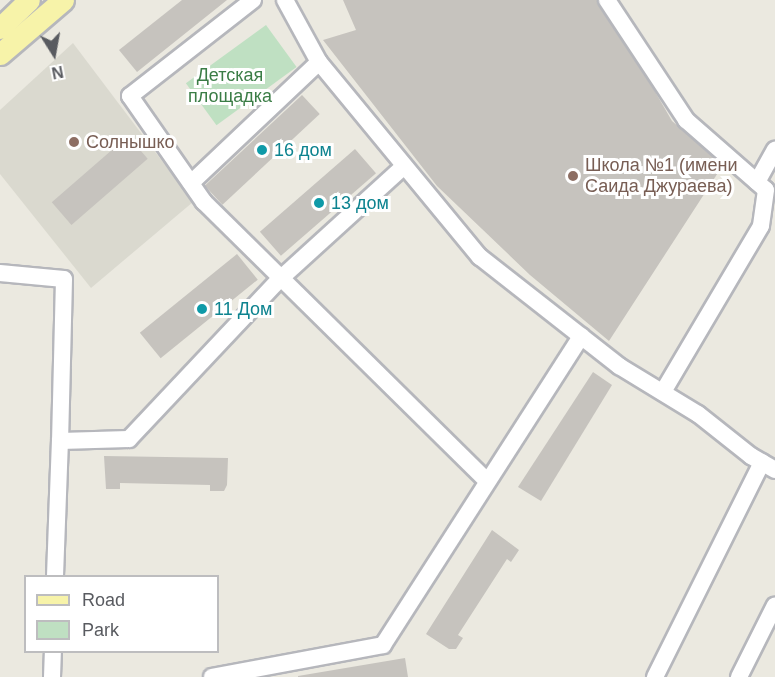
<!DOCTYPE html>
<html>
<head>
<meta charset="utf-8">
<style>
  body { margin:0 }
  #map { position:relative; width:775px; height:677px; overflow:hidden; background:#ebe9e0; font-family:Helvetica,sans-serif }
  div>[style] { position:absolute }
  .education>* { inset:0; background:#dad9cf }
  .green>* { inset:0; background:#bfe0c2; transform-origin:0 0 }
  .building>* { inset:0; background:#c6c3be; transform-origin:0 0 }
  .roads { filter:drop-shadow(2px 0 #b6b7bc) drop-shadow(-2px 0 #b6b7bc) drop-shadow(0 2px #b6b7bc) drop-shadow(0 -2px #b6b7bc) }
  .minor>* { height:16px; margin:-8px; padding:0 8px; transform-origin:8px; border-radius:8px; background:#fff }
  .major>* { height:21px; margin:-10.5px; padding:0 10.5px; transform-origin:10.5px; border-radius:10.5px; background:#f7f3a9 }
  .dots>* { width:16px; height:16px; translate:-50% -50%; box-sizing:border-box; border:3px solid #fff; border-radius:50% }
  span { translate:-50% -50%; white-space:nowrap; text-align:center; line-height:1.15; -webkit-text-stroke:6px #fff; paint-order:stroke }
  .park-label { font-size:18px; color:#3b7d46 }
  .education-label { font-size:18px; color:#785e54 }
  .left { translate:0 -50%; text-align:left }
  .culture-label { font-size:18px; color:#0d838f }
  .legend { position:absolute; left:24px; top:575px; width:195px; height:78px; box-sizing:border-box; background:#fff; border:2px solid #bdbdbf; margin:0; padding:8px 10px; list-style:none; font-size:18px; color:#595b60 }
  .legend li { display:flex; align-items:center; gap:12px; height:30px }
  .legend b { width:30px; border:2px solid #bdbdbf }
  .north { position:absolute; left:24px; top:24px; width:60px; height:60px; -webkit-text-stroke:4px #fff; paint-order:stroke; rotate:169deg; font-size:16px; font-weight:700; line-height:24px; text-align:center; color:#595b60 }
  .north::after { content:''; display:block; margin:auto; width:21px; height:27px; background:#595b60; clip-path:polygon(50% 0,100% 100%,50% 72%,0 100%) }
</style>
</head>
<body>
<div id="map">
  <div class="education">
    <i style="clip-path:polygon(73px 43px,193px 202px,91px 288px,0 174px,0 110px)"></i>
  </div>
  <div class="green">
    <i style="left:266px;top:25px;width:52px;height:99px;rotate:54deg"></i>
  </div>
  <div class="building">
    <i style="clip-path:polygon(182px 0,227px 0,137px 72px,119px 50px)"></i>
    <i style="clip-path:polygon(343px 0,602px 0,672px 121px,723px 165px,609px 341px,530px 275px,437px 186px,323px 40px,356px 30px)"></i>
    <i style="left:302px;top:95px;width:26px;height:133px;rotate:47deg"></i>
    <i style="left:128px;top:136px;width:30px;height:101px;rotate:49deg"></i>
    <i style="left:355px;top:149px;width:32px;height:126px;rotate:49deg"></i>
    <i style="left:237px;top:254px;width:33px;height:125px;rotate:51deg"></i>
    <i style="clip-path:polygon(593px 372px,612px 385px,541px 501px,518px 487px)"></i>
    <i style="clip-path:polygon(104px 456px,228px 458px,227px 485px,224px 491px,210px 491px,210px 485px,120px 483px,120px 489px,106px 489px)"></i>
    <i style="clip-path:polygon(492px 530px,519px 550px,511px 562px,507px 559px,458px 635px,463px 638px,456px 649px,449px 649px,426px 634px)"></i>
    <i style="clip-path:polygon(405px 658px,408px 677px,298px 677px,298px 676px)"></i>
  </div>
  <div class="roads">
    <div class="minor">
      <i style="left:253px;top:0;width:156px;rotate:142deg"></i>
      <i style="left:130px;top:96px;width:129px;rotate:55.1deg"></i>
      <i style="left:204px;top:202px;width:396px;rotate:44.6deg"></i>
      <i style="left:285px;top:0;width:71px;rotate:61.3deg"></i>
      <i style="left:319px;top:62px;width:253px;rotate:50.5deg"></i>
      <i style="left:480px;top:257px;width:177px;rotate:38.1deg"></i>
      <i style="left:619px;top:366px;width:92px;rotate:31.3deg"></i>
      <i style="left:698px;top:414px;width:68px;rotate:38.4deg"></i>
      <i style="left:751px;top:456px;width:28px;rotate:30deg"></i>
      <i style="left:607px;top:0;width:144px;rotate:56.6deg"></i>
      <i style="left:686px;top:120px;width:106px;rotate:41.2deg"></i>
      <i style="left:766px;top:190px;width:36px;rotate:98deg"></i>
      <i style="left:761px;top:226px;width:193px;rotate:120.6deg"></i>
      <i style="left:757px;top:182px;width:37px;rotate:-61deg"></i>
      <i style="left:191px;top:183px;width:176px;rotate:-43.4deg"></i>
      <i style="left:0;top:273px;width:64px;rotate:5.4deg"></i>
      <i style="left:64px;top:279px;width:162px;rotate:91.4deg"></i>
      <i style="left:55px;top:576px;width:135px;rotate:-87.9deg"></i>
      <i style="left:60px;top:441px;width:69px;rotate:-1.7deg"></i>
      <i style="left:129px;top:439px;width:220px;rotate:-46.7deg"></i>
      <i style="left:280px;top:279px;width:166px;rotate:-42.3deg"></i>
      <i style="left:52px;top:677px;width:25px;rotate:-88deg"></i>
      <i style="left:212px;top:677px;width:174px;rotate:-10.6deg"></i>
      <i style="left:383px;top:645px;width:367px;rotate:-57.3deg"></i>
      <i style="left:655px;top:677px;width:240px;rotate:-63.5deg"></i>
      <i style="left:739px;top:677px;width:80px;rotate:-63.4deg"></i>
    </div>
    <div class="major">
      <i style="left:0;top:28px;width:40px;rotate:-44deg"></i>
      <i style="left:0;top:54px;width:83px;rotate:-40.6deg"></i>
    </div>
  </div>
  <div class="dots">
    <i style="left:74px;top:142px;background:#8d6e63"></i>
    <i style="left:262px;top:150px;background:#0f9aa8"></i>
    <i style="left:573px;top:176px;background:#8d6e63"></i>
    <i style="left:319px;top:203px;background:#0f9aa8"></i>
    <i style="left:202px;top:309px;background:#0f9aa8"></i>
  </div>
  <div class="park-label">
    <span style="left:230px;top:86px">Детская<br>площадка</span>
  </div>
  <div class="education-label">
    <span class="left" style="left:86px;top:142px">Солнышко</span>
    <span class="left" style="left:585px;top:176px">Школа №1 (имени<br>Саида Джураева)</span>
  </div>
  <div class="culture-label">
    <span class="left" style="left:274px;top:150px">16 дом</span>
    <span class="left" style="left:331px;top:203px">13 дом</span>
    <span class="left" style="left:214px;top:309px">11 Дом</span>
  </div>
  <ul class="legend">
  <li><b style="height:8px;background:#f7f3a9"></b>Road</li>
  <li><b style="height:16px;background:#bfe0c2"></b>Park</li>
  </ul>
  <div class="north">N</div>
</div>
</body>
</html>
